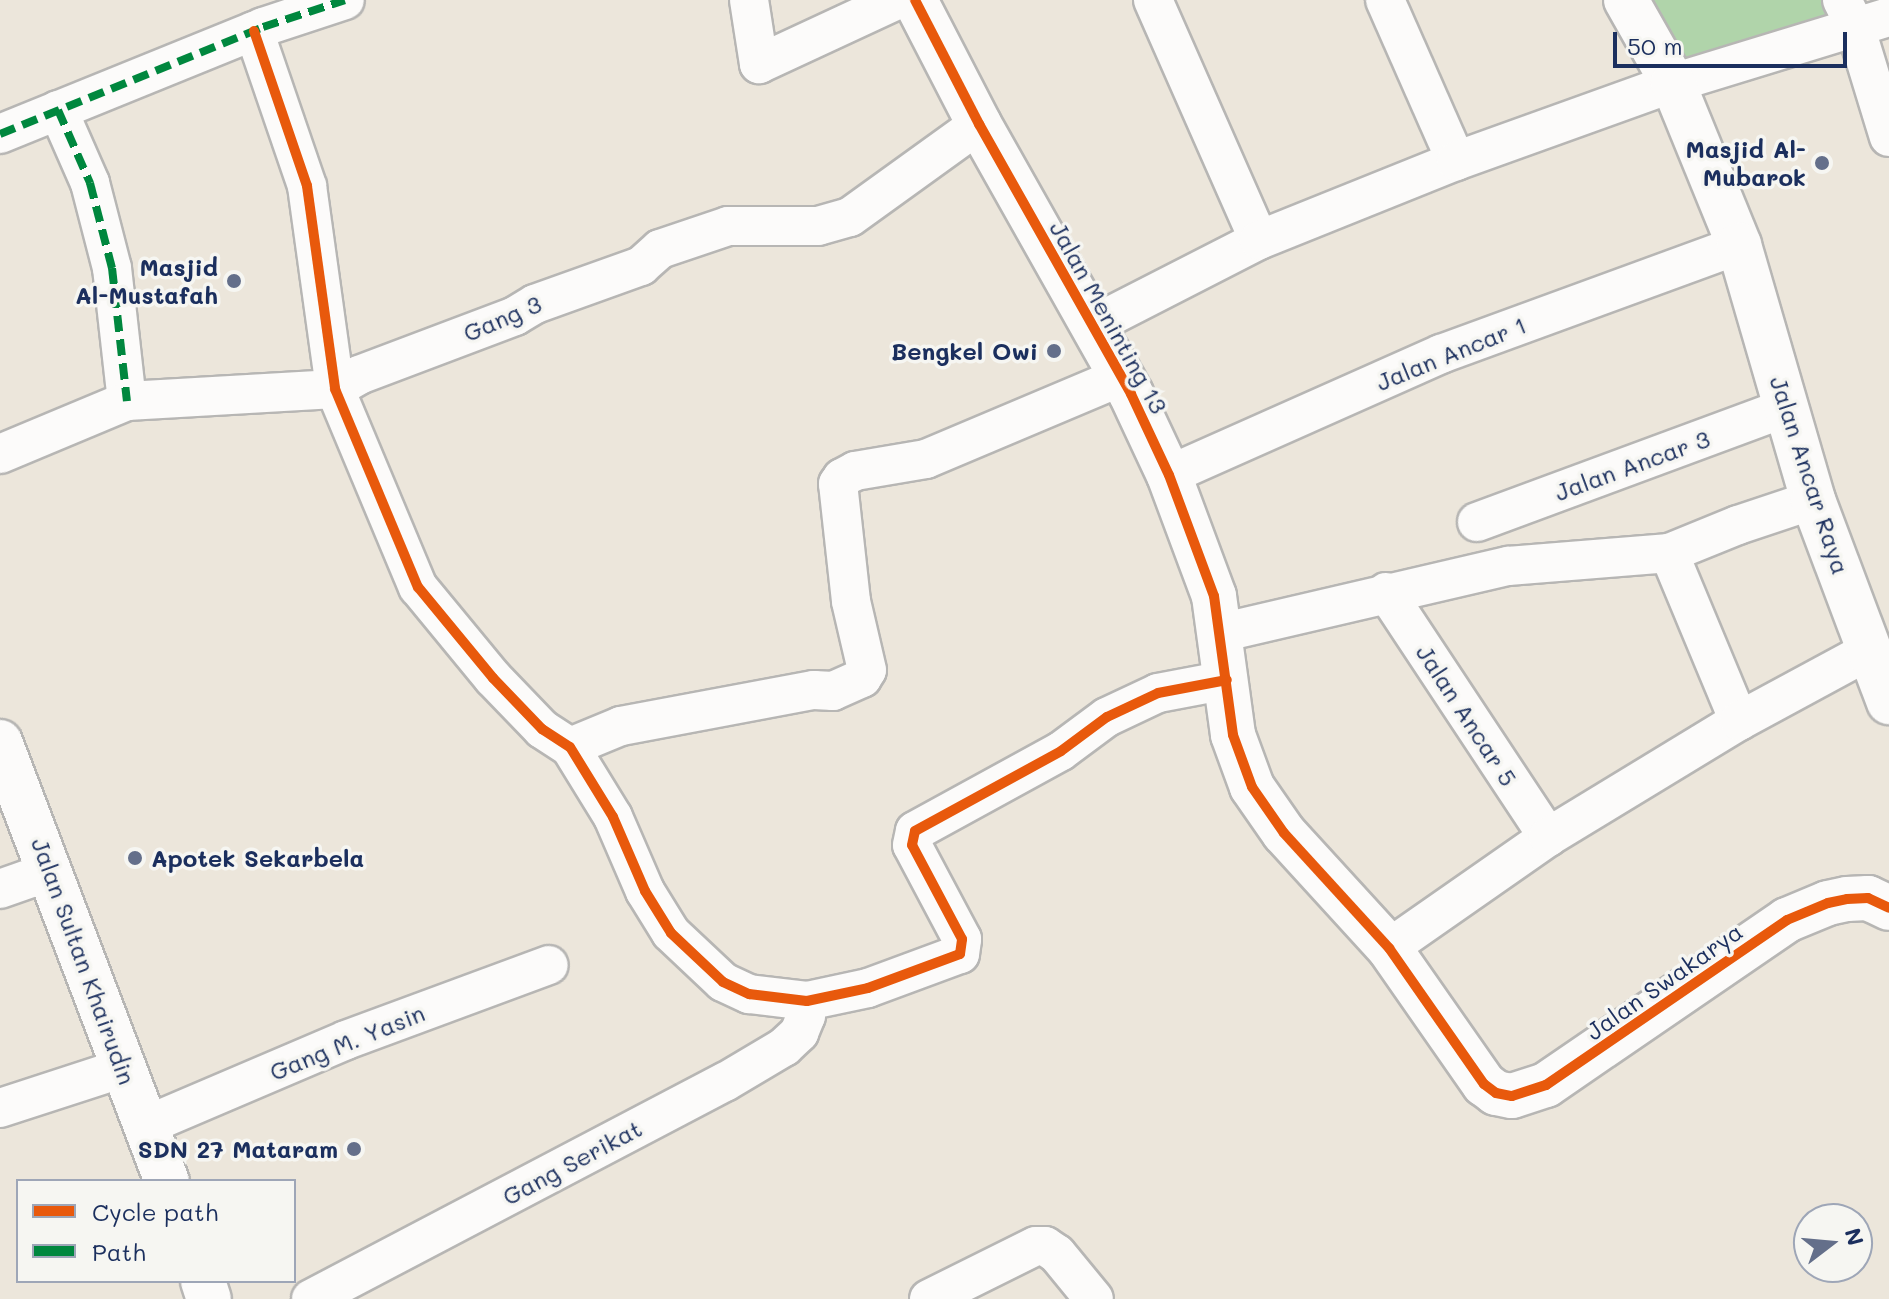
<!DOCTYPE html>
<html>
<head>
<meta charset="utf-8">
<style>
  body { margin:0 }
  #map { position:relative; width:1889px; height:1299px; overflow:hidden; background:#ece6db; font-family:Mali,sans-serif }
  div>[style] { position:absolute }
  .green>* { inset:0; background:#b0d4aa }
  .roads { filter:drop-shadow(2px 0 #b7b6b4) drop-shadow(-2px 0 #b7b6b4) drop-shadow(0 2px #b7b6b4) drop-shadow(0 -2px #b7b6b4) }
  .minor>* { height:38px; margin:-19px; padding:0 19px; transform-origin:19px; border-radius:19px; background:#fcfbfa }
  .tertiary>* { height:44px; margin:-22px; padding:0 22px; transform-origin:22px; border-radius:22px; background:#fcfbfa }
  .secondary>* { height:44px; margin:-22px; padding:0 22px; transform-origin:22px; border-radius:22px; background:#fcfbfa }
  .quiet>* { height:8px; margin-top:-4px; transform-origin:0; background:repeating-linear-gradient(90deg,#00873e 0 16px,transparent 0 24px) }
  .cycleway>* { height:10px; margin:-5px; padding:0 5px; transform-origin:5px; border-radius:5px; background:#e8590c }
  .dots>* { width:22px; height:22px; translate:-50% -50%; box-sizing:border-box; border:4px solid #f6f6f2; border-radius:50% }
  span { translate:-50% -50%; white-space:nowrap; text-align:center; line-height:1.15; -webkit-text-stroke:7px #f6f6f2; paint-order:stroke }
  .poi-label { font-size:24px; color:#1b2f5e; font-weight:700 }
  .right { translate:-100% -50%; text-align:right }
  .left { translate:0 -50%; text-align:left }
  .street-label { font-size:24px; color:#1b2f5e }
  .legend { position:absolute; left:16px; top:1179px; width:280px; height:104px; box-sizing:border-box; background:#f6f6f2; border:2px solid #9ea6b7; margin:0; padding:10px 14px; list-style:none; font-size:24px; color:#1b2f5e }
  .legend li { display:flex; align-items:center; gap:16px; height:40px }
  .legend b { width:40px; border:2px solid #9ea6b7 }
  .north { position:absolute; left:1793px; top:1203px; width:80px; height:80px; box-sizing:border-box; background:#f6f6f2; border:2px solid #9ea6b7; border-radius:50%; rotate:74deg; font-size:22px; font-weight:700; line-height:32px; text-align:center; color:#1b2f5e }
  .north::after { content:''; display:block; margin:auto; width:28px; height:36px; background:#646f8a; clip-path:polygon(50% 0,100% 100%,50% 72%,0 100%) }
  .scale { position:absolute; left:1613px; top:32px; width:234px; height:36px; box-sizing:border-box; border:4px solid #1b2f5e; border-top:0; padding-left:10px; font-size:24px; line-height:28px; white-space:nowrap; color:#1b2f5e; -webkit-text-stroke:6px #f6f6f2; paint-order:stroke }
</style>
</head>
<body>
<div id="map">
  <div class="green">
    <i style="clip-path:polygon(1642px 0,1830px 0,1839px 16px,1684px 74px)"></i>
  </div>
  <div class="roads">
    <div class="minor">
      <i style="left:749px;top:0;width:65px;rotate:81.1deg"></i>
      <i style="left:759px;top:64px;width:152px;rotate:-24.9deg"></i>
      <i style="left:1153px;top:0;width:262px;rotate:66.2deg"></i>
      <i style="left:1385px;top:0;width:176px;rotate:66.2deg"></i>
      <i style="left:1842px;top:0;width:29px;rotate:63deg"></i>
      <i style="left:1855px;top:26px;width:116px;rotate:73deg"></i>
      <i style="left:254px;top:31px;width:164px;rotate:71.1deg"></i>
      <i style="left:307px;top:186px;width:205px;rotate:82.1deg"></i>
      <i style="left:335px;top:389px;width:215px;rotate:67.3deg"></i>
      <i style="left:418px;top:587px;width:118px;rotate:50.5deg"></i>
      <i style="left:493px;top:678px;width:71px;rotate:46.1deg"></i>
      <i style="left:542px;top:729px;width:33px;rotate:33deg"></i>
      <i style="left:570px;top:747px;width:82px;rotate:58.4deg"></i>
      <i style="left:613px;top:817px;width:81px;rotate:66.6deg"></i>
      <i style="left:645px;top:891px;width:49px;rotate:58.2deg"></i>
      <i style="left:671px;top:933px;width:71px;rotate:43.3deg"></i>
      <i style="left:723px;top:982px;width:29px;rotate:25deg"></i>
      <i style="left:749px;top:994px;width:58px;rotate:6.9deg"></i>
      <i style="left:807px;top:1001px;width:62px;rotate:-12deg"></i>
      <i style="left:868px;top:988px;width:98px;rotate:-20.3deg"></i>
      <i style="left:960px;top:954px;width:15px;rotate:-82deg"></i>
      <i style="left:962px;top:939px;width:106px;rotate:-118deg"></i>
      <i style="left:912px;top:845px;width:14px;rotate:-78deg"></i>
      <i style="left:915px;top:831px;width:166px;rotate:-28.7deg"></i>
      <i style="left:1061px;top:751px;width:57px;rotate:-36.5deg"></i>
      <i style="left:1107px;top:717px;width:56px;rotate:-25.2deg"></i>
      <i style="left:1158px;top:693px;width:70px;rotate:-10.7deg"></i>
      <i style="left:58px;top:110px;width:80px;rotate:66.3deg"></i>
      <i style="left:90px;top:183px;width:88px;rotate:75.5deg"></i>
      <i style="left:112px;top:268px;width:134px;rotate:83.6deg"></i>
      <i style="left:0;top:134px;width:284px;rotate:-22.1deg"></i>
      <i style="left:263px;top:27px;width:86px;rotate:-18.2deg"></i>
      <i style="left:1091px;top:326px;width:189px;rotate:-27.1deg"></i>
      <i style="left:1259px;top:240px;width:212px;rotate:-21.9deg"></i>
      <i style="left:1456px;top:161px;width:231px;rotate:-19.8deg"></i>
      <i style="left:1673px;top:83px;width:226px;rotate:-17deg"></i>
      <i style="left:0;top:454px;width:138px;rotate:-22.7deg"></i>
      <i style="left:127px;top:401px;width:208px;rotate:-3.3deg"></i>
      <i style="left:335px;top:389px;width:28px;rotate:-30deg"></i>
      <i style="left:359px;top:375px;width:167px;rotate:-20.7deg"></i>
      <i style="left:515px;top:316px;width:23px;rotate:-31deg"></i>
      <i style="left:535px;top:304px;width:113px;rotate:-19.7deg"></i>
      <i style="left:641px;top:266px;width:25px;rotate:-42deg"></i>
      <i style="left:660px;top:249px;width:72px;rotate:-18.7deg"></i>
      <i style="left:728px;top:226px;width:90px"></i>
      <i style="left:818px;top:226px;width:33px;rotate:-16deg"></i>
      <i style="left:850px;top:217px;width:159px;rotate:-35.8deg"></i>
      <i style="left:1169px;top:475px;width:298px;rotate:-24deg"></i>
      <i style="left:1441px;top:354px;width:317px;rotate:-20.1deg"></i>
      <i style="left:1477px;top:522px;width:329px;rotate:-20.3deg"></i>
      <i style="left:1669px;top:553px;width:182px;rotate:67.4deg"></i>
      <i style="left:1386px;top:592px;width:294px;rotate:56.5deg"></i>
      <i style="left:1220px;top:633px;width:296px;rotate:-13.1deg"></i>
      <i style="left:1508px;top:566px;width:162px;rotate:-4.6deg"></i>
      <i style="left:1669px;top:553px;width:74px;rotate:-22.1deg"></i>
      <i style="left:1738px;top:525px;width:79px;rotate:-18.4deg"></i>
      <i style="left:570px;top:747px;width:55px;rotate:-22.4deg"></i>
      <i style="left:621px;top:726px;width:196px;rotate:-10.6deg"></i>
      <i style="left:814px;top:690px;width:19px;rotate:3deg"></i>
      <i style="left:833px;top:691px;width:32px;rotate:-24deg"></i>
      <i style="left:862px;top:678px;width:9px;rotate:-58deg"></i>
      <i style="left:867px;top:670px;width:71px;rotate:-103.1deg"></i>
      <i style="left:851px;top:601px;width:118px;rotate:-96.3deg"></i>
      <i style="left:838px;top:484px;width:7px;rotate:-56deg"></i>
      <i style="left:842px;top:478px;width:15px;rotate:-28deg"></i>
      <i style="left:855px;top:471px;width:72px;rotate:-9.6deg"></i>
      <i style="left:926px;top:459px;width:211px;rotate:-22.9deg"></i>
      <i style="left:0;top:889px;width:54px;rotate:-19.4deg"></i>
      <i style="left:1389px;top:948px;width:194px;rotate:-34.9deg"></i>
      <i style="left:1548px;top:837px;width:223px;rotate:-31.3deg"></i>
      <i style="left:1739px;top:721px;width:151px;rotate:-28.4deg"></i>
      <i style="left:0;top:1108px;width:129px;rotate:-18deg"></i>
      <i style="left:147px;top:1125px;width:216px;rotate:-23.1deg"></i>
      <i style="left:346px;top:1040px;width:216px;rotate:-20.3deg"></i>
      <i style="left:311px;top:1299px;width:467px;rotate:-27.7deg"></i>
      <i style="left:725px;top:1082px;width:69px;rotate:-30.7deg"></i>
      <i style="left:784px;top:1047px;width:21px;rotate:-43deg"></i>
      <i style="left:799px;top:1033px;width:18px;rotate:-68deg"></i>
      <i style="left:806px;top:1016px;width:15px;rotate:-86deg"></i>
      <i style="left:929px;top:1299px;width:119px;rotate:-26.4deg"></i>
      <i style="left:1036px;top:1246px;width:9px"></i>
      <i style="left:1045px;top:1246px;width:14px;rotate:34deg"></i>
      <i style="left:1057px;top:1254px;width:58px;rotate:50.6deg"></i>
    </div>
    <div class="tertiary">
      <i style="left:915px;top:0;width:140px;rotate:62.7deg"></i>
      <i style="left:979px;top:124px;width:310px;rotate:60.6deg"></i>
      <i style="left:1131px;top:394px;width:89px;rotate:64.9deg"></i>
      <i style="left:1169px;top:475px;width:129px;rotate:69.6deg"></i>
      <i style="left:1214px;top:596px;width:140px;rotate:82.2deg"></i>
      <i style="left:1233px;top:735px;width:55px;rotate:69.9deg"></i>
      <i style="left:1252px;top:787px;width:56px;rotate:55.2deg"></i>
      <i style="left:1284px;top:833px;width:156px;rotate:47.6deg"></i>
      <i style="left:1389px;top:948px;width:166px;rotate:55.1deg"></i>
      <i style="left:1484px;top:1084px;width:15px;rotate:37deg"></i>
      <i style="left:1496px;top:1093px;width:16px;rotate:11deg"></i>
      <i style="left:1512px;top:1096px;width:36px;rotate:-18deg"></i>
      <i style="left:1546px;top:1085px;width:292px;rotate:-34.4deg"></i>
      <i style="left:1787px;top:920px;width:44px;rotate:-22.5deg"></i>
      <i style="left:1828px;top:903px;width:19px;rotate:-12deg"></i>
      <i style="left:1847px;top:899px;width:21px;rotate:-3deg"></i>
      <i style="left:1868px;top:898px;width:23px;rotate:25deg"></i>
      <i style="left:1626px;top:0;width:95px;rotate:60.5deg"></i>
      <i style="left:1673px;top:83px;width:175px;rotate:67.8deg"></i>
      <i style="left:1739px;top:245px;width:266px;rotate:73.8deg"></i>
      <i style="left:1813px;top:500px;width:216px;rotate:69.4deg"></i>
    </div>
    <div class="secondary">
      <i style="left:0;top:742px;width:470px;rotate:69.2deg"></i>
      <i style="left:203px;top:1281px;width:19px;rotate:72deg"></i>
    </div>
  </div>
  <div class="quiet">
    <i style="left:58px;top:110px;width:80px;rotate:66.3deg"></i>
    <i style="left:90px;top:183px;width:88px;rotate:75.5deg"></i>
    <i style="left:112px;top:268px;width:134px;rotate:83.6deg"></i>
    <i style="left:0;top:134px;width:284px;rotate:-22.1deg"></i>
    <i style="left:263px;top:27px;width:86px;rotate:-18.2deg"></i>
  </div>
  <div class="cycleway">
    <i style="left:915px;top:0;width:140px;rotate:62.7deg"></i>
    <i style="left:979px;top:124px;width:310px;rotate:60.6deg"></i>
    <i style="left:1131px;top:394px;width:89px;rotate:64.9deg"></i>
    <i style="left:1169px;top:475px;width:129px;rotate:69.6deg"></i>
    <i style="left:1214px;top:596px;width:140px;rotate:82.2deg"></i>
    <i style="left:1233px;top:735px;width:55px;rotate:69.9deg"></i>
    <i style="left:1252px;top:787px;width:56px;rotate:55.2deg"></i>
    <i style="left:1284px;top:833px;width:156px;rotate:47.6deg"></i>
    <i style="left:1389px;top:948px;width:166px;rotate:55.1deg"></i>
    <i style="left:1484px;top:1084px;width:15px;rotate:37deg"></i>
    <i style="left:1496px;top:1093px;width:16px;rotate:11deg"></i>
    <i style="left:1512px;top:1096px;width:36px;rotate:-18deg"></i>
    <i style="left:1546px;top:1085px;width:292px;rotate:-34.4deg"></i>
    <i style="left:1787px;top:920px;width:44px;rotate:-22.5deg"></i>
    <i style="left:1828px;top:903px;width:19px;rotate:-12deg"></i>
    <i style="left:1847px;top:899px;width:21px;rotate:-3deg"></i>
    <i style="left:1868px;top:898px;width:23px;rotate:25deg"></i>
    <i style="left:254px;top:31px;width:164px;rotate:71.1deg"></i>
    <i style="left:307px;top:186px;width:205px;rotate:82.1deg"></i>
    <i style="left:335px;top:389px;width:215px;rotate:67.3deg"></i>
    <i style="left:418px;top:587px;width:118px;rotate:50.5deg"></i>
    <i style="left:493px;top:678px;width:71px;rotate:46.1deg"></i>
    <i style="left:542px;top:729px;width:33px;rotate:33deg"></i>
    <i style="left:570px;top:747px;width:82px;rotate:58.4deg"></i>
    <i style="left:613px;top:817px;width:81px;rotate:66.6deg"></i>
    <i style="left:645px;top:891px;width:49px;rotate:58.2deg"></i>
    <i style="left:671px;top:933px;width:71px;rotate:43.3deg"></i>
    <i style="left:723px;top:982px;width:29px;rotate:25deg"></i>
    <i style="left:749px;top:994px;width:58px;rotate:6.9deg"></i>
    <i style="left:807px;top:1001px;width:62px;rotate:-12deg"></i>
    <i style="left:868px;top:988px;width:98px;rotate:-20.3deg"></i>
    <i style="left:960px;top:954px;width:15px;rotate:-82deg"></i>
    <i style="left:962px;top:939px;width:106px;rotate:-118deg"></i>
    <i style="left:912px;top:845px;width:14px;rotate:-78deg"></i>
    <i style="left:915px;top:831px;width:166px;rotate:-28.7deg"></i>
    <i style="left:1061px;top:751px;width:57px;rotate:-36.5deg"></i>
    <i style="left:1107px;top:717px;width:56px;rotate:-25.2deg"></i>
    <i style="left:1158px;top:693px;width:70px;rotate:-10.7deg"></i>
  </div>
  <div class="dots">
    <i style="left:1822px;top:163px;background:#646f8a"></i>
    <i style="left:234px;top:281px;background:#646f8a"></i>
    <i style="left:1054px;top:351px;background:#646f8a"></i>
    <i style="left:135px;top:858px;background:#646f8a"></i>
    <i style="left:354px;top:1149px;background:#646f8a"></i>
  </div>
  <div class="poi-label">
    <span class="right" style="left:1806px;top:163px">Masjid Al-<br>Mubarok</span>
    <span class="right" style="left:218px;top:281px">Masjid<br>Al-Mustafah</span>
    <span class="right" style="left:1038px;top:351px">Bengkel Owi</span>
    <span class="left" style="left:151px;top:858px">Apotek Sekarbela</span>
    <span class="right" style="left:338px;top:1149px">SDN 27 Mataram</span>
  </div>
  <div class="street-label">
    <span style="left:1109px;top:317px;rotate:61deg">Jalan Meninting 13</span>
    <span style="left:502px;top:318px;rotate:-23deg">Gang 3</span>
    <span style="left:1451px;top:353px;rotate:-22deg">Jalan Ancar 1</span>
    <span style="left:1632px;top:465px;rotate:-20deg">Jalan Ancar 3</span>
    <span style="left:1810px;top:475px;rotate:72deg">Jalan Ancar Raya</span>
    <span style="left:1467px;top:715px;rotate:57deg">Jalan Ancar 5</span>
    <span style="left:84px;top:961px;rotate:70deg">Jalan Sultan Khairudin</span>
    <span style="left:1664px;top:981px;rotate:-35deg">Jalan Swakarya</span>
    <span style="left:347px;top:1042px;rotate:-22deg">Gang M. Yasin</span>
    <span style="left:572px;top:1162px;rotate:-28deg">Gang Serikat</span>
  </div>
  <ul class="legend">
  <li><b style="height:10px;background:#e8590c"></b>Cycle path</li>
  <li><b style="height:10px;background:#00873e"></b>Path</li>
  </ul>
  <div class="north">N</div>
  <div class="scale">50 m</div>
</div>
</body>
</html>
